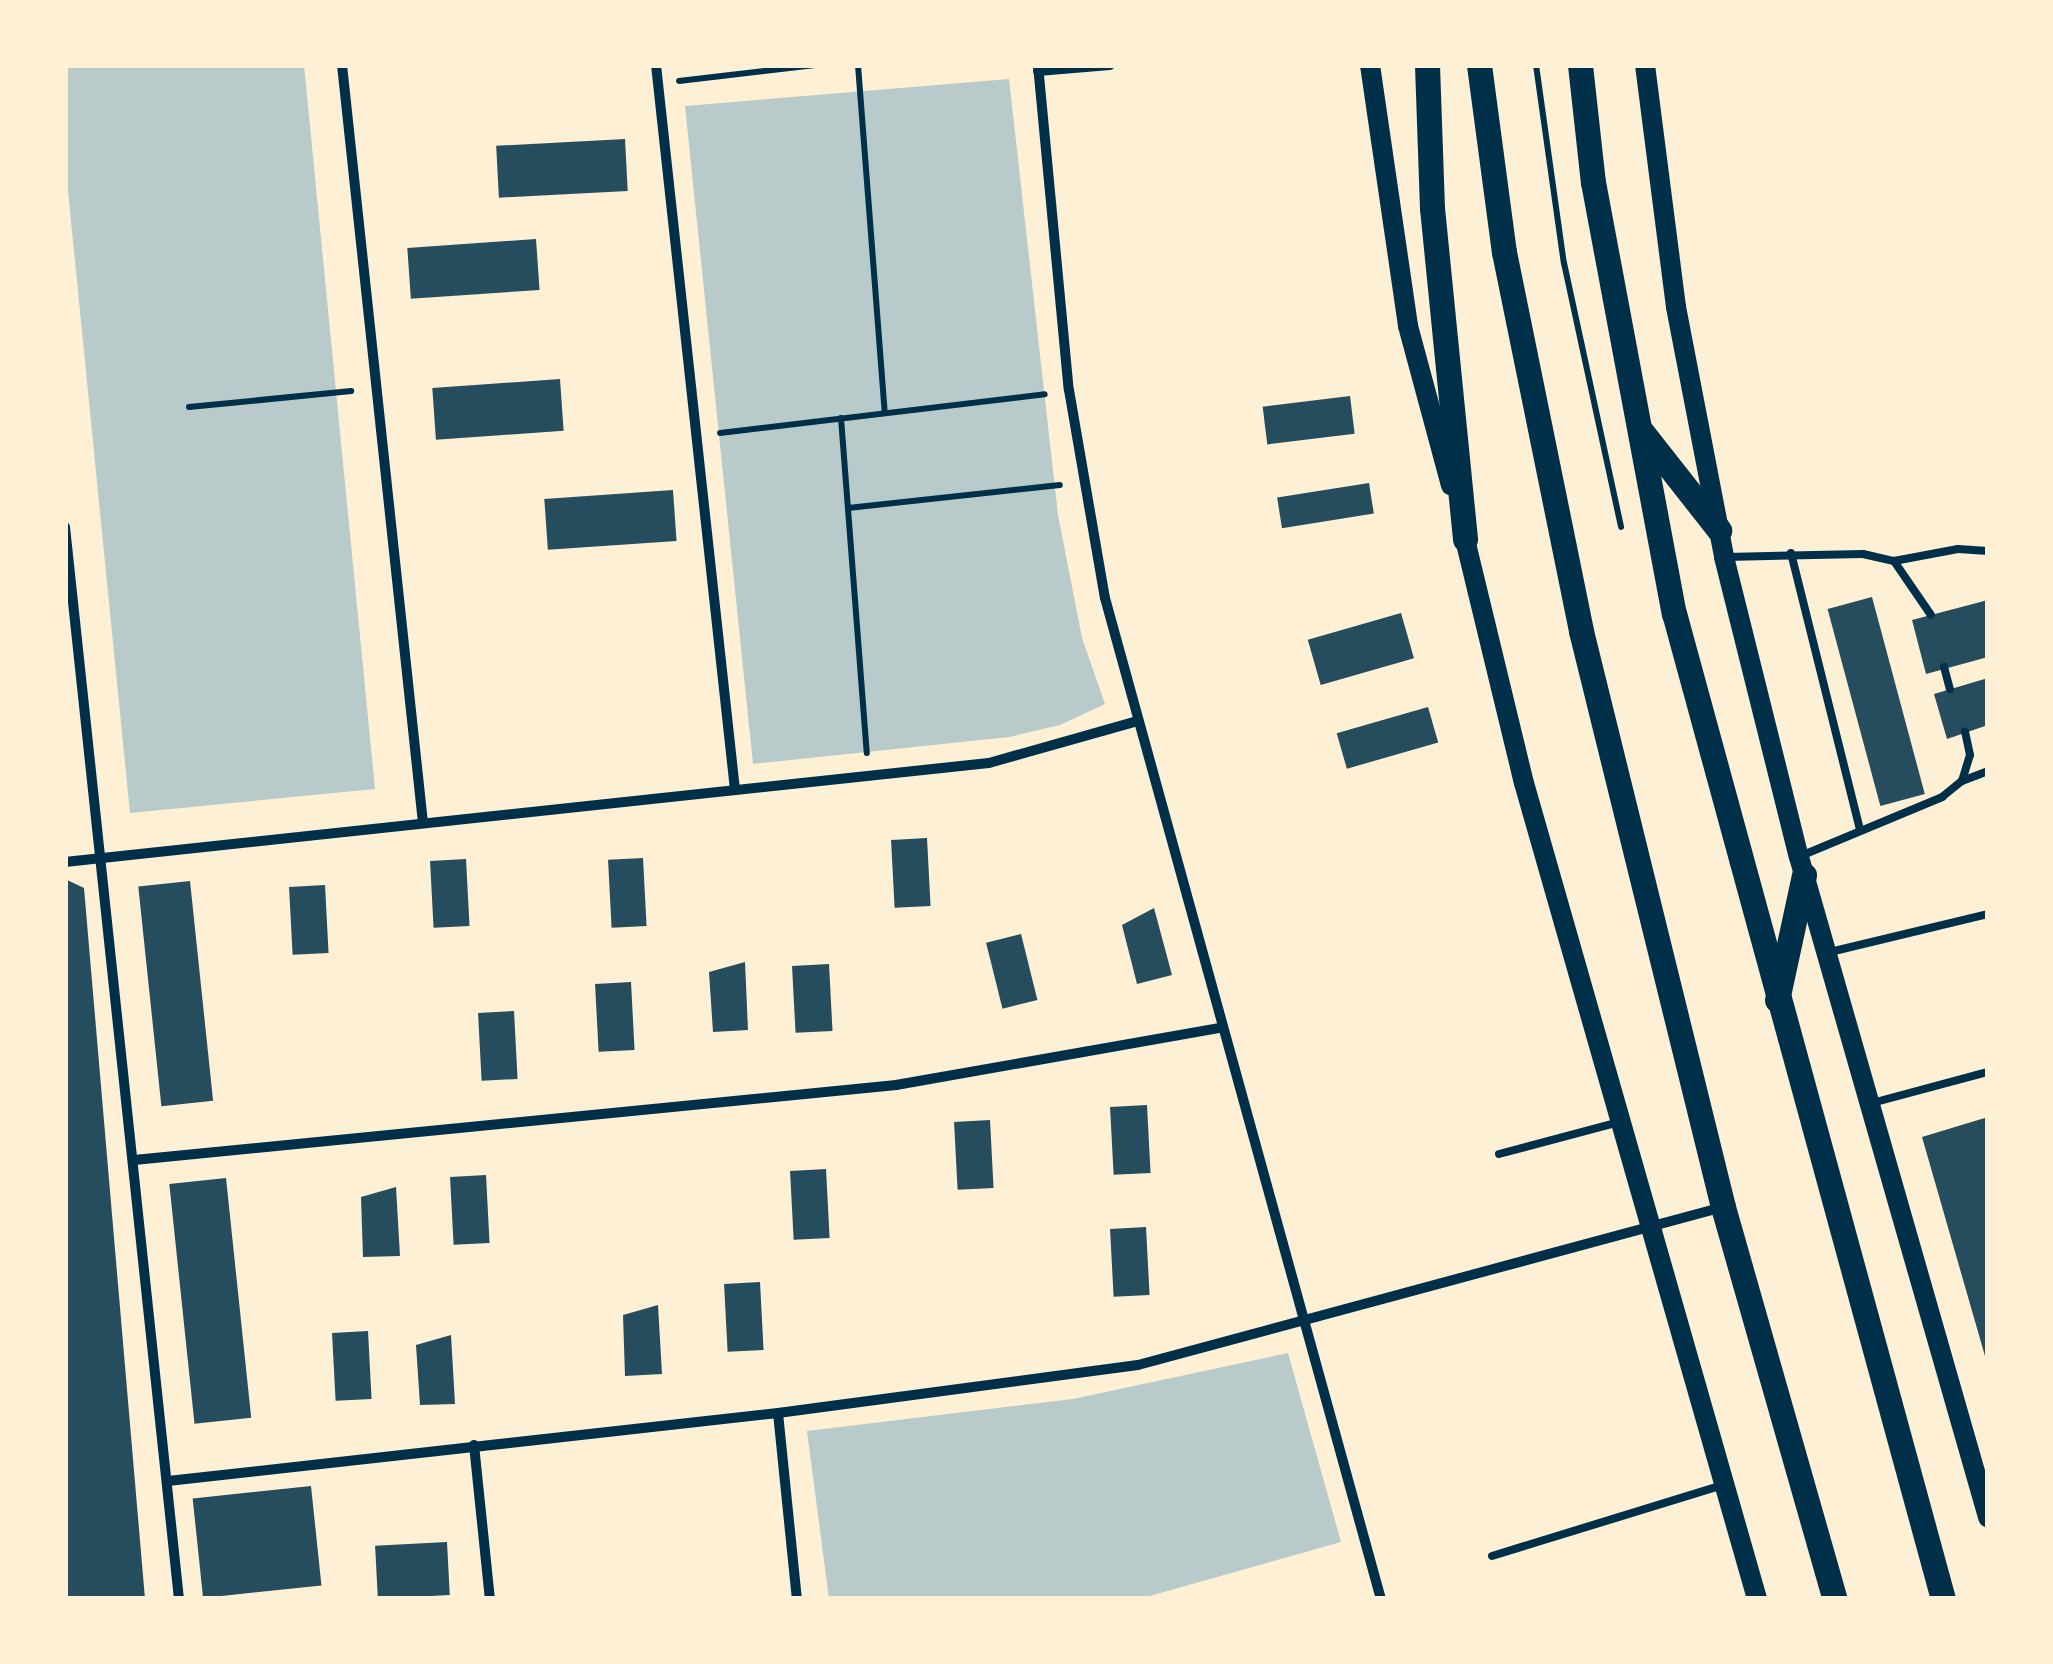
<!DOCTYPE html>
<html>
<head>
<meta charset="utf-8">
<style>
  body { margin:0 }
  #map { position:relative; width:2053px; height:1664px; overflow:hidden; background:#fdf0d5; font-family:Bitter,serif }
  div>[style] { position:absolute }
  .green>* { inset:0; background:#b9caca }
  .building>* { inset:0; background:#264d5e; transform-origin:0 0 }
  .path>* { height:6px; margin:-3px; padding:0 3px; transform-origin:3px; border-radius:3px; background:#003049 }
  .service>* { height:8px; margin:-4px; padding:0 4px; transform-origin:4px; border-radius:4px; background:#003049 }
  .minor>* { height:10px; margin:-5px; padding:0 5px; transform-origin:5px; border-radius:5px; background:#003049 }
  .secondary>* { height:20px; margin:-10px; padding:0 10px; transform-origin:10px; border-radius:10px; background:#003049 }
  .primary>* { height:25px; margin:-12.5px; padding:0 12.5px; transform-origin:12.5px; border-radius:12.5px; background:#003049 }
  span { translate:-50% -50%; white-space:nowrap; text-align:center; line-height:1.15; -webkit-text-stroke:10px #fdf0d5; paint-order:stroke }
  .frame { position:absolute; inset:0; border:68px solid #fdf0d5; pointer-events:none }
</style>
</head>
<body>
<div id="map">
  <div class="green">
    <i style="clip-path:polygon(65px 65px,304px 65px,375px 789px,130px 813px,65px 161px)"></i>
    <i style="clip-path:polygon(1009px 79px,1058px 515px,1082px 638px,1105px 704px,1060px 725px,1009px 737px,753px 764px,685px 106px)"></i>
    <i style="clip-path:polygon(1288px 1353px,1341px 1542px,1139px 1599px,829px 1599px,807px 1431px,1073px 1399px)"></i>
  </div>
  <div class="building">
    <i style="left:625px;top:139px;width:52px;height:129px;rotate:87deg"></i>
    <i style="left:536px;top:239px;width:51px;height:129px;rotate:86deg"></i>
    <i style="left:560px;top:379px;width:52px;height:128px;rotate:86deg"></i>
    <i style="left:1350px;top:396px;width:38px;height:88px;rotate:83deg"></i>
    <i style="left:1369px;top:483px;width:31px;height:93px;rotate:81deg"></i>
    <i style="left:673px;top:490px;width:51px;height:129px;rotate:86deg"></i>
    <i style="left:1872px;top:597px;width:204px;height:46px;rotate:75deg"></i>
    <i style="clip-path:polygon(1988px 600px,1988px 657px,1926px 674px,1912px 620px)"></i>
    <i style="left:1401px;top:613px;width:47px;height:97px;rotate:74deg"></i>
    <i style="clip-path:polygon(1988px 678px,1988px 725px,1947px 739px,1934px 694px)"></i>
    <i style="left:1428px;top:707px;width:37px;height:95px;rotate:74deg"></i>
    <i style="left:927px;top:838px;width:68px;height:36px;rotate:87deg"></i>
    <i style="left:643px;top:858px;width:68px;height:35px;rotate:87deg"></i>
    <i style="left:466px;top:859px;width:67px;height:36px;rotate:87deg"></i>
    <i style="clip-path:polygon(65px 879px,84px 888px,145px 1599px,65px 1599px)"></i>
    <i style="left:190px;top:881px;width:221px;height:52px;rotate:84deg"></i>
    <i style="left:325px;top:885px;width:68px;height:36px;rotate:87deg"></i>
    <i style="clip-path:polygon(1154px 908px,1172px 975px,1137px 984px,1122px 925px)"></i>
    <i style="left:1021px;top:934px;width:68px;height:36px;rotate:76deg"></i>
    <i style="clip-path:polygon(745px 962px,748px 1030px,713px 1032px,709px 972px)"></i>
    <i style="left:829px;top:964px;width:67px;height:37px;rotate:87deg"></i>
    <i style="left:631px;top:982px;width:68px;height:36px;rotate:87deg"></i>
    <i style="left:514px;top:1011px;width:68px;height:36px;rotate:87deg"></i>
    <i style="left:1147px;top:1105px;width:68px;height:37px;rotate:87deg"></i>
    <i style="clip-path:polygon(1988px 1117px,1988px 1363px,1987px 1363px,1922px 1137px)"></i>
    <i style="left:990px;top:1120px;width:68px;height:36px;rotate:87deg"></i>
    <i style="left:826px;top:1169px;width:69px;height:36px;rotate:87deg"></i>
    <i style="left:486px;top:1175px;width:68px;height:36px;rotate:87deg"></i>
    <i style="left:226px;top:1178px;width:241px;height:57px;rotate:84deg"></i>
    <i style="clip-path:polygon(396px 1187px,400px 1256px,363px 1257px,361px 1197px)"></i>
    <i style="left:1146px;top:1227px;width:68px;height:36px;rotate:87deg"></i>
    <i style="left:760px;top:1282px;width:68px;height:36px;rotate:87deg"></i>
    <i style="clip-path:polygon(658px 1305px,662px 1374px,625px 1376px,623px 1315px)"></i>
    <i style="left:368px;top:1331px;width:68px;height:36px;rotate:87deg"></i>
    <i style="clip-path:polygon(451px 1335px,455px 1404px,420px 1405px,416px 1345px)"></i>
    <i style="left:311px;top:1486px;width:100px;height:119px;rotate:84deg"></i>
    <i style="left:447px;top:1542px;width:53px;height:72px;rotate:87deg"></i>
  </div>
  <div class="path">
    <i style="left:858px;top:65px;width:349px;rotate:85.6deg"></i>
    <i style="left:1536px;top:65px;width:200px;rotate:82deg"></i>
    <i style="left:1564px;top:263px;width:270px;rotate:77.8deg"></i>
    <i style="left:679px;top:81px;width:137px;rotate:-6.7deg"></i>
    <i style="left:189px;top:407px;width:163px;rotate:-5.6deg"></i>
    <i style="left:841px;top:418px;width:336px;rotate:85.6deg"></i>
    <i style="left:720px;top:433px;width:327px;rotate:-6.8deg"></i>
    <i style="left:848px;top:508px;width:213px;rotate:-6.2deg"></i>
  </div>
  <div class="service">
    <i style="left:1791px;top:553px;width:285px;rotate:76deg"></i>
    <i style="left:1726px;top:557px;width:137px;rotate:-1.3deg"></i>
    <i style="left:1863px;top:554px;width:32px;rotate:13deg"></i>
    <i style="left:1894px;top:561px;width:65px;rotate:55.6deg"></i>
    <i style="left:1894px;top:561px;width:65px;rotate:-10.6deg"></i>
    <i style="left:1958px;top:549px;width:30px;rotate:4deg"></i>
    <i style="left:1944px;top:667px;width:23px;rotate:75deg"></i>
    <i style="left:1962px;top:781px;width:28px;rotate:-21deg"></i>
    <i style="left:1803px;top:855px;width:151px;rotate:-22.6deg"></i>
    <i style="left:1942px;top:797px;width:26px;rotate:-39deg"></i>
    <i style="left:1962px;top:781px;width:27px;rotate:-73deg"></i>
    <i style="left:1970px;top:755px;width:24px;rotate:-102deg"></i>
    <i style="left:1830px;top:952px;width:163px;rotate:-13.5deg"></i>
    <i style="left:1872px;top:1103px;width:120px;rotate:-15deg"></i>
    <i style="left:1499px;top:1154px;width:124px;rotate:-14.9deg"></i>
    <i style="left:1492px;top:1556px;width:242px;rotate:-17.1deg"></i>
  </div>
  <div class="minor">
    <i style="left:342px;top:65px;width:762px;rotate:83.9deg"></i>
    <i style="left:656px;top:65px;width:729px;rotate:83.78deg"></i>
    <i style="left:1038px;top:65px;width:326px;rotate:84.6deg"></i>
    <i style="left:1069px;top:390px;width:211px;rotate:80.2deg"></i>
    <i style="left:1105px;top:598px;width:1038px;rotate:74.59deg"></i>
    <i style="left:1038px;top:71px;width:72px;rotate:-4.8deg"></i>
    <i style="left:65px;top:527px;width:1078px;rotate:83.93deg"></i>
    <i style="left:65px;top:862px;width:929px;rotate:-6.12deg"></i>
    <i style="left:989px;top:763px;width:154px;rotate:-15.8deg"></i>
    <i style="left:134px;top:1160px;width:766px;rotate:-5.62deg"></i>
    <i style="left:896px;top:1085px;width:329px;rotate:-10deg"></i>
    <i style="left:778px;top:1413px;width:187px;rotate:84.2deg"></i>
    <i style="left:474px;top:1445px;width:155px;rotate:84.1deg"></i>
    <i style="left:168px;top:1481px;width:614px;rotate:-6.36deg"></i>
    <i style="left:778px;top:1413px;width:363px;rotate:-7.6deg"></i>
    <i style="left:1138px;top:1365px;width:606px;rotate:-15.11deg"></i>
  </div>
  <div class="secondary">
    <i style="left:1370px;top:65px;width:264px;rotate:81.7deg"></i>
    <i style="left:1408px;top:326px;width:165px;rotate:74.9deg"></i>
    <i style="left:1645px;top:65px;width:244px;rotate:82.7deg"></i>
    <i style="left:1676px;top:307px;width:255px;rotate:79.1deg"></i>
    <i style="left:1724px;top:557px;width:309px;rotate:76deg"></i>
    <i style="left:1799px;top:857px;width:687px;rotate:74.02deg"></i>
    <i style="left:1462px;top:527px;width:263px;rotate:76.4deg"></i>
    <i style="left:1524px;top:783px;width:849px;rotate:74.06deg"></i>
  </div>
  <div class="primary">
    <i style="left:1427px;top:65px;width:143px;rotate:88deg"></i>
    <i style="left:1432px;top:208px;width:333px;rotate:84.3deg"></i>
    <i style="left:1479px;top:65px;width:189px;rotate:82.4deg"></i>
    <i style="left:1504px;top:252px;width:387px;rotate:78.5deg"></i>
    <i style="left:1581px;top:631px;width:593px;rotate:76.15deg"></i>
    <i style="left:1723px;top:1207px;width:408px;rotate:74.1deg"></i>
    <i style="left:1580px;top:65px;width:118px;rotate:83.7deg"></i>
    <i style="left:1593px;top:182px;width:439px;rotate:79.4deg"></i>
    <i style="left:1674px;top:613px;width:1022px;rotate:74.74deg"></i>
    <i style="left:1642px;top:432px;width:125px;rotate:51.8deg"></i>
    <i style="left:1777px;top:1000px;width:128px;rotate:-77.8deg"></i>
  </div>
  <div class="frame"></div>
</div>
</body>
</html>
